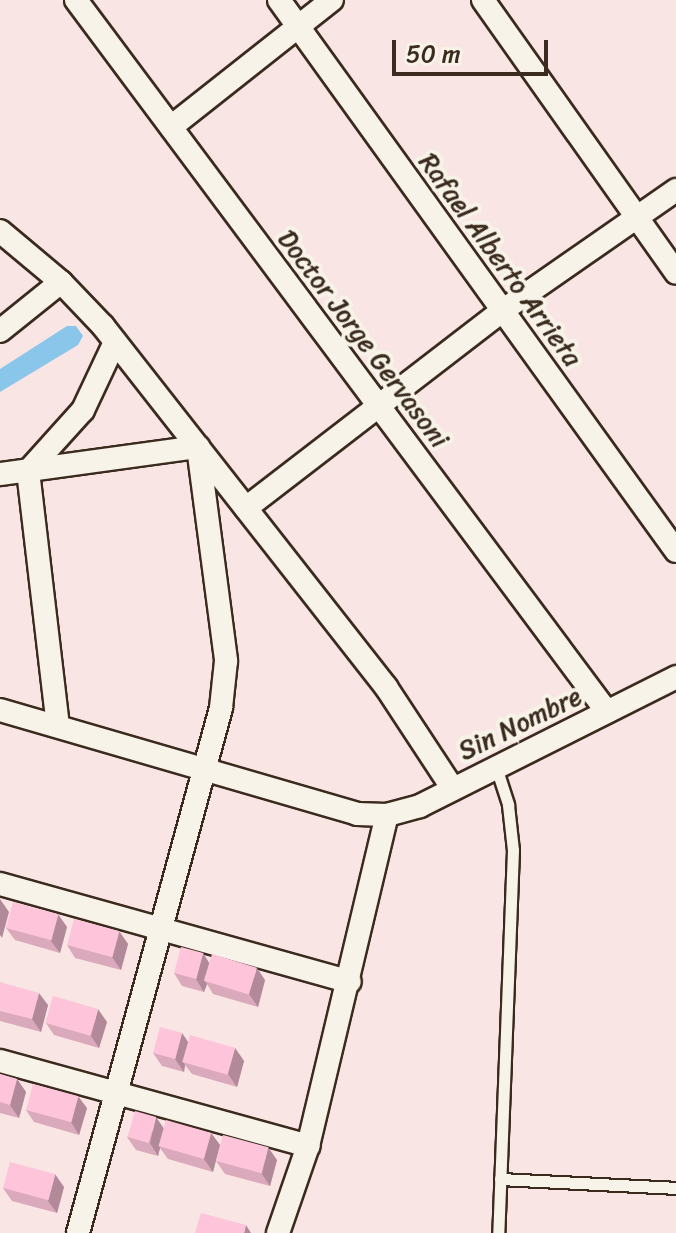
<!DOCTYPE html>
<html>
<head>
<meta charset="utf-8">
<style>
  body { margin:0 }
  #map { position:relative; width:676px; height:1233px; overflow:hidden; background:#f9e5e4; font-family:Sriracha,sans-serif }
  div>[style] { position:absolute }
  .water>* { inset:0; background:#8ac6ea }
  .roads { filter:drop-shadow(2px 0 #3b2a1e) drop-shadow(-2px 0 #3b2a1e) drop-shadow(0 2px #3b2a1e) drop-shadow(0 -2px #3b2a1e) }
  .service>* { height:11px; margin:-5.5px; padding:0 5.5px; transform-origin:5.5px; border-radius:5.5px; background:#f7f3e8 }
  .minor>* { height:22px; margin:-11px; padding:0 11px; transform-origin:11px; border-radius:11px; background:#f7f3e8 }
  .wall>* { inset:0; background:#daa9bb }
  .shaded-wall>* { inset:0; background:#b18999 }
  .building>* { inset:0; background:#fdc4da; transform-origin:0 0 }
  span { translate:-50% -50%; white-space:nowrap; text-align:center; line-height:1.15; -webkit-text-stroke:8px #f7f3e8; paint-order:stroke }
  .street-label { font-size:26px; color:#3b2a1e }
  .scale { position:absolute; left:392px; top:40px; width:156px; height:36px; box-sizing:border-box; border:4px solid #3b2a1e; border-top:0; padding-left:10px; font-size:24px; line-height:28px; white-space:nowrap; color:#3b2a1e; -webkit-text-stroke:6px #f7f3e8; paint-order:stroke }
</style>
</head>
<body>
<div id="map">
  <div class="water">
    <i style="clip-path:polygon(67px 326px,76px 326px,83px 336px,78px 345px,0 392px,0 369px)"></i>
  </div>
  <div class="roads">
    <div class="service">
      <i style="left:496px;top:767px;width:40px;rotate:72deg"></i>
      <i style="left:508px;top:805px;width:45px;rotate:83.7deg"></i>
      <i style="left:513px;top:850px;width:383px;rotate:92.2deg"></i>
      <i style="left:500px;top:1179px;width:176px;rotate:2.9deg"></i>
    </div>
    <div class="minor">
      <i style="left:76px;top:0;width:888px;rotate:53.28deg"></i>
      <i style="left:279px;top:0;width:679px;rotate:54.23deg"></i>
      <i style="left:483px;top:0;width:334px;rotate:54.7deg"></i>
      <i style="left:171px;top:127px;width:205px;rotate:-38.3deg"></i>
      <i style="left:0;top:231px;width:80px;rotate:39.9deg"></i>
      <i style="left:61px;top:282px;width:61px;rotate:46.3deg"></i>
      <i style="left:103px;top:326px;width:459px;rotate:51.9deg"></i>
      <i style="left:386px;top:687px;width:122px;rotate:56.7deg"></i>
      <i style="left:0;top:331px;width:78px;rotate:-38.8deg"></i>
      <i style="left:28px;top:471px;width:257px;rotate:83.3deg"></i>
      <i style="left:28px;top:471px;width:82px;rotate:-48deg"></i>
      <i style="left:83px;top:410px;width:75px;rotate:-64.8deg"></i>
      <i style="left:0;top:474px;width:200px;rotate:-7.8deg"></i>
      <i style="left:198px;top:447px;width:216px;rotate:82.5deg"></i>
      <i style="left:226px;top:661px;width:47px;rotate:96.1deg"></i>
      <i style="left:221px;top:708px;width:544px;rotate:105.24deg"></i>
      <i style="left:246px;top:508px;width:323px;rotate:-37.6deg"></i>
      <i style="left:502px;top:311px;width:212px;rotate:-34.8deg"></i>
      <i style="left:0;top:710px;width:372px;rotate:16.2deg"></i>
      <i style="left:357px;top:814px;width:30px;rotate:2deg"></i>
      <i style="left:387px;top:815px;width:34px;rotate:-15deg"></i>
      <i style="left:420px;top:806px;width:287px;rotate:-26.7deg"></i>
      <i style="left:0;top:884px;width:363px;rotate:15.6deg"></i>
      <i style="left:0;top:1061px;width:320px;rotate:15.4deg"></i>
      <i style="left:278px;top:1233px;width:92px;rotate:-71deg"></i>
      <i style="left:308px;top:1146px;width:340px;rotate:-76.6deg"></i>
    </div>
  </div>
  <div class="wall">
    <i style="clip-path:polygon(67px 927px,60px 953px,15px 940px,6px 928px)"></i>
    <i style="clip-path:polygon(119px 931px,128px 944px,121px 970px,75px 958px,67px 945px)"></i>
    <i style="clip-path:polygon(203px 953px,209px 963px,265px 980px,258px 1007px,213px 994px,207px 984px,204px 992px,182px 986px,174px 973px)"></i>
    <i style="clip-path:polygon(0 982px,48px 1005px,41px 1032px,0 1021px)"></i>
    <i style="clip-path:polygon(107px 1022px,99px 1048px,54px 1035px,46px 1023px)"></i>
    <i style="clip-path:polygon(182px 1033px,188px 1042px,235px 1048px,244px 1061px,237px 1087px,192px 1074px,185px 1065px,184px 1072px,162px 1066px,153px 1053px)"></i>
    <i style="clip-path:polygon(0 1074px,17px 1079px,26px 1092px,19px 1118px,0 1113px)"></i>
    <i style="clip-path:polygon(87px 1108px,79px 1135px,34px 1122px,26px 1110px)"></i>
    <i style="clip-path:polygon(164px 1128px,211px 1133px,220px 1145px,213px 1172px,168px 1159px,160px 1148px,158px 1156px,136px 1150px,127px 1137px)"></i>
    <i style="clip-path:polygon(277px 1160px,270px 1186px,225px 1174px,216px 1161px)"></i>
    <i style="clip-path:polygon(64px 1187px,57px 1213px,12px 1201px,3px 1188px)"></i>
  </div>
  <div class="shaded-wall">
    <i style="clip-path:polygon(0 899px,9px 912px,2px 938px,0 935px)"></i>
    <i style="clip-path:polygon(58px 914px,67px 927px,60px 953px,51px 941px)"></i>
    <i style="clip-path:polygon(119px 931px,128px 944px,121px 970px,112px 957px)"></i>
    <i style="clip-path:polygon(203px 953px,211px 966px,205px 981px,207px 984px,204px 992px,196px 979px)"></i>
    <i style="clip-path:polygon(257px 968px,265px 980px,258px 1007px,249px 994px)"></i>
    <i style="clip-path:polygon(39px 993px,48px 1005px,41px 1032px,32px 1019px)"></i>
    <i style="clip-path:polygon(98px 1009px,107px 1022px,99px 1048px,91px 1036px)"></i>
    <i style="clip-path:polygon(182px 1033px,190px 1045px,183px 1062px,185px 1065px,184px 1072px,175px 1059px)"></i>
    <i style="clip-path:polygon(235px 1048px,244px 1061px,237px 1087px,228px 1074px)"></i>
    <i style="clip-path:polygon(17px 1079px,26px 1092px,19px 1118px,10px 1105px)"></i>
    <i style="clip-path:polygon(78px 1096px,87px 1108px,79px 1135px,71px 1122px)"></i>
    <i style="clip-path:polygon(156px 1117px,165px 1130px,159px 1146px,160px 1148px,158px 1156px,150px 1143px)"></i>
    <i style="clip-path:polygon(211px 1133px,220px 1145px,213px 1172px,204px 1159px)"></i>
    <i style="clip-path:polygon(268px 1147px,277px 1160px,270px 1186px,262px 1174px)"></i>
    <i style="clip-path:polygon(55px 1174px,64px 1187px,57px 1213px,48px 1201px)"></i>
    <i style="clip-path:polygon(246px 1225px,251px 1233px,244px 1233px)"></i>
  </div>
  <div class="building">
    <i style="left:13px;top:902px;width:47px;height:27px;rotate:15deg"></i>
    <i style="left:74px;top:919px;width:47px;height:27px;rotate:15deg"></i>
    <i style="left:181px;top:947px;width:23px;height:27px;rotate:15deg"></i>
    <i style="left:212px;top:954px;width:47px;height:28px;rotate:17deg"></i>
    <i style="clip-path:polygon(0 982px,39px 993px,32px 1019px,0 1011px)"></i>
    <i style="left:53px;top:996px;width:47px;height:28px;rotate:16deg"></i>
    <i style="left:160px;top:1027px;width:23px;height:27px;rotate:15deg"></i>
    <i style="left:190px;top:1035px;width:47px;height:28px;rotate:16deg"></i>
    <i style="clip-path:polygon(0 1074px,17px 1079px,10px 1105px,0 1102px)"></i>
    <i style="left:33px;top:1084px;width:47px;height:27px;rotate:15deg"></i>
    <i style="left:135px;top:1111px;width:22px;height:27px;rotate:16deg"></i>
    <i style="left:166px;top:1120px;width:47px;height:27px;rotate:16deg"></i>
    <i style="left:223px;top:1135px;width:47px;height:27px;rotate:15deg"></i>
    <i style="left:10px;top:1162px;width:47px;height:27px;rotate:15deg"></i>
    <i style="clip-path:polygon(201px 1213px,246px 1225px,244px 1233px,195px 1233px)"></i>
  </div>
  <div class="street-label">
    <span style="left:500px;top:260px;rotate:54deg">Rafael Alberto Arrieta</span>
    <span style="left:363px;top:339px;rotate:53deg">Doctor Jorge Gervasoni</span>
    <span style="left:520px;top:724px;rotate:-26deg">Sin Nombre</span>
  </div>
  <div class="scale">50 m</div>
</div>
</body>
</html>
